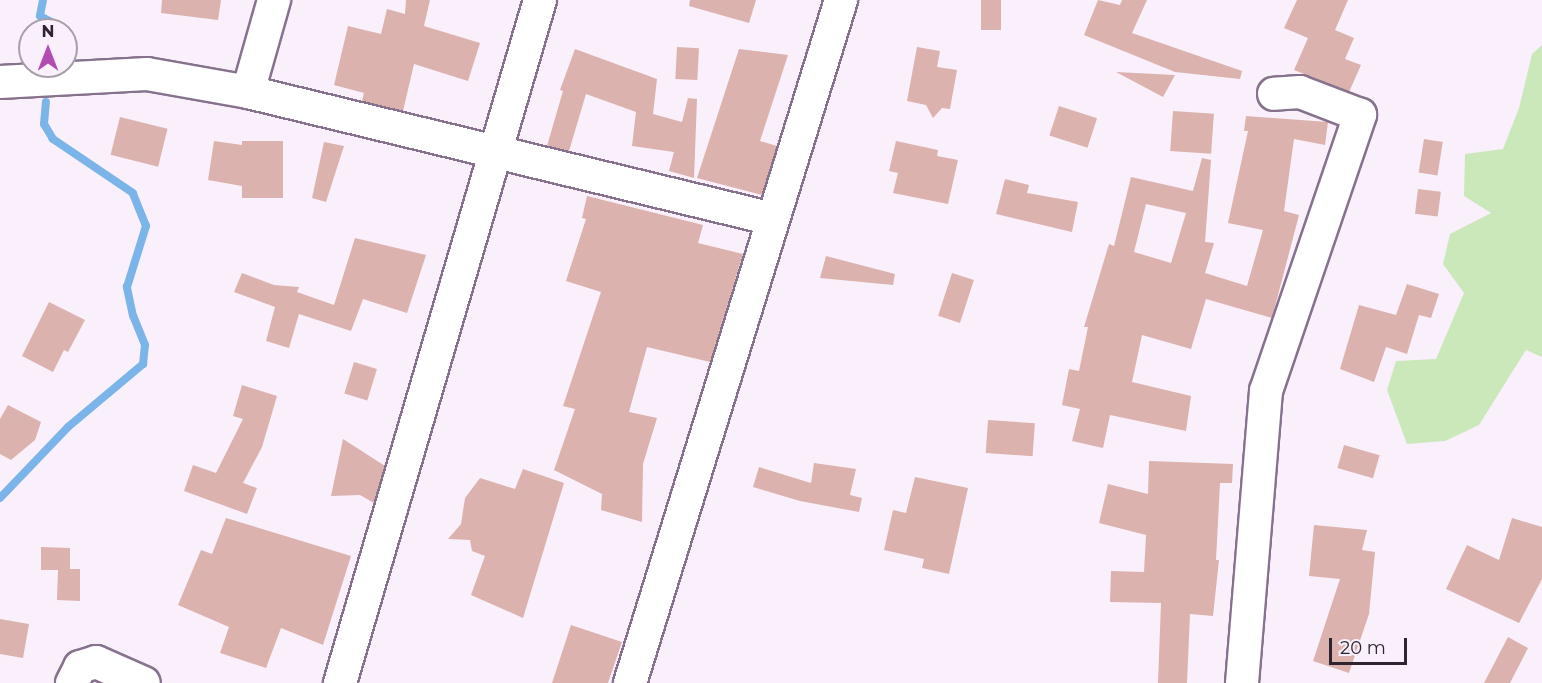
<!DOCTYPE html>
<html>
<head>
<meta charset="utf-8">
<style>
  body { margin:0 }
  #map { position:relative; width:1542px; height:683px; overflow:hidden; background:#f9f0fc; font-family:Montserrat,sans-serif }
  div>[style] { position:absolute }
  .green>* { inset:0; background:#cbe8bb }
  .stream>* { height:8px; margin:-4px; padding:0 4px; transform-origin:4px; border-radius:4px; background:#7bb4e9 }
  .building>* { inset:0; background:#dbb2ad; transform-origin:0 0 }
  .roads { filter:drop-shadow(2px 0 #87728e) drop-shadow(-2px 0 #87728e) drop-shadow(0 2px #87728e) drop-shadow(0 -2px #87728e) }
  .minor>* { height:32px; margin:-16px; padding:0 16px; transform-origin:16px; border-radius:16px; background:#fff }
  span { translate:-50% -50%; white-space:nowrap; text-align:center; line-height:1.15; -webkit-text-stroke:5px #f9f0fc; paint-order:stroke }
  .north { position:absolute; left:18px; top:18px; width:60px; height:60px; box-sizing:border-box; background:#f9f0fc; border:2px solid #a79eaa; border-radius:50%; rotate:0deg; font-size:16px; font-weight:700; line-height:24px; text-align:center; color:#2d2430 }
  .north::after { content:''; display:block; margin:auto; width:21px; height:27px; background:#b14cb0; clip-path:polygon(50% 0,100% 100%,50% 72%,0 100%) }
  .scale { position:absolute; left:1329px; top:638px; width:78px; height:27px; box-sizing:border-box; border:3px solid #2d2430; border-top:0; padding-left:8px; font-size:18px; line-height:21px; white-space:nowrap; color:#2d2430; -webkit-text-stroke:4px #f9f0fc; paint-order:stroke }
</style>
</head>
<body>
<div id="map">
  <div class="green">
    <i style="clip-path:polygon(1542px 45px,1542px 357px,1526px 350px,1479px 425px,1445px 441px,1407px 444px,1387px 390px,1396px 361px,1436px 359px,1464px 293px,1443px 264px,1450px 234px,1491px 213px,1464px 196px,1465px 154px,1503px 149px,1519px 108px,1532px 54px)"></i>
  </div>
  <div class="stream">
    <i style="left:43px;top:0;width:16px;rotate:101deg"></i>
    <i style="left:40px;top:16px;width:21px;rotate:28deg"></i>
    <i style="left:59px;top:26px;width:4px;rotate:104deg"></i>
    <i style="left:0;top:498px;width:98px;rotate:-46.2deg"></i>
    <i style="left:68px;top:427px;width:98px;rotate:-40deg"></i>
    <i style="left:143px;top:364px;width:19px;rotate:-84deg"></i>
    <i style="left:145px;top:345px;width:31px;rotate:-112deg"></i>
    <i style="left:133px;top:316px;width:30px;rotate:-102deg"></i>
    <i style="left:127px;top:287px;width:64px;rotate:-72.7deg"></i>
    <i style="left:146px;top:226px;width:35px;rotate:-112deg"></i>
    <i style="left:133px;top:193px;width:97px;rotate:-146deg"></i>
    <i style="left:53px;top:139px;width:17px;rotate:-121deg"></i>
    <i style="left:44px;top:124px;width:22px;rotate:-85deg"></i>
  </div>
  <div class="building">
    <i style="clip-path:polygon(162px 0,221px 0,218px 20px,161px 13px)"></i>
    <i style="clip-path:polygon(406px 0,430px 0,424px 26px,480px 43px,468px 81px,414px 64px,403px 111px,362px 101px,364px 93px,334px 85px,348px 26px,381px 34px,387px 9px,405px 14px)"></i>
    <i style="clip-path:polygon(690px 0,756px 0,749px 23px,689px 6px)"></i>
    <i style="left:981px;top:0;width:20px;height:30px"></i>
    <i style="clip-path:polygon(1098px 0,1120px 5px,1122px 0,1147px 0,1132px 33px,1242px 71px,1240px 79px,1175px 72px,1084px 35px)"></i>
    <i style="clip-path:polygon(1297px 0,1348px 0,1335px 30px,1354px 38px,1345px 59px,1361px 65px,1349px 92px,1294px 70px,1308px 38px,1284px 28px)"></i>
    <i style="left:677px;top:47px;width:22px;height:32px;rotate:3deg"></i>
    <i style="clip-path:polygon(917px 47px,940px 51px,937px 67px,957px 70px,950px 109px,942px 108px,933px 118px,926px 105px,907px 101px)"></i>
    <i style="clip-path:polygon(575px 49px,657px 79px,653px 114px,682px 122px,688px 98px,697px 99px,694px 178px,669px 171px,674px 152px,632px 146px,636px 112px,586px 94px,569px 151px,547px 146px,563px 91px,560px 90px)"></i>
    <i style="clip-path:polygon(739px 49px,788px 55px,760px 141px,777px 146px,762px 195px,697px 178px)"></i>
    <i style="clip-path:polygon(1116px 72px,1175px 75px,1163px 97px)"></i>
    <i style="left:1059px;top:106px;width:40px;height:31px;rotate:18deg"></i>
    <i style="left:1173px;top:111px;width:41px;height:40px;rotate:4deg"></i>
    <i style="clip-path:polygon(evenodd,1246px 116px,1328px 122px,1325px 145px,1294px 139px,1284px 211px,1299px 215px,1272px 318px,1206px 299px,1191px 349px,1142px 335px,1132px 382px,1191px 396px,1186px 431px,1110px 415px,1103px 448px,1072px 441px,1080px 409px,1062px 405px,1069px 369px,1079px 371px,1088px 327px,1084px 327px,1109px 244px,1114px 246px,1131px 177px,1193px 191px,1202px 158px,1211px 160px,1205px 242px,1214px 243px,1205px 273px,1247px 286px,1263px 230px,1228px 223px,1248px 131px,1244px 131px,1246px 116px,1146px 204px,1186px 213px,1171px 263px,1134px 252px,1146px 204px)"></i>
    <i style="left:120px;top:117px;width:49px;height:39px;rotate:14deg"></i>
    <i style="left:1424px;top:139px;width:19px;height:34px;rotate:9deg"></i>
    <i style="clip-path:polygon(214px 141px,242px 145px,242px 141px,283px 141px,283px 198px,242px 198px,242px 186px,208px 180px)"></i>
    <i style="clip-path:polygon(896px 141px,938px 150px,937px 156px,958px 160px,948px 204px,893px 193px,898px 173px,889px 171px)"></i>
    <i style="clip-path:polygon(324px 142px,344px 146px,326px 202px,312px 198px)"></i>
    <i style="clip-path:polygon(1005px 179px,1029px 185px,1027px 193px,1078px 202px,1072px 232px,996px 214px)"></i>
    <i style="left:1418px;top:189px;width:23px;height:25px;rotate:7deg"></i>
    <i style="clip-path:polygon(587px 196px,703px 225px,698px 243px,743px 254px,710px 362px,647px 347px,629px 412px,657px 418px,643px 464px,642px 522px,601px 510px,602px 494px,554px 470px,575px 409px,563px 406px,601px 292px,566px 281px,586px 219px,582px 218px)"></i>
    <i style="clip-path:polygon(355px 238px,426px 255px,407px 313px,363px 299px,351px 331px,299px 314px,289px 348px,266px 341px,275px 307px,234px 292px,242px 273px,274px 285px,299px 287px,297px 292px,334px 305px)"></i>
    <i style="clip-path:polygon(826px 256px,895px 274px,893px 285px,820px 278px)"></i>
    <i style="left:952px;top:273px;width:23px;height:45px;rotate:18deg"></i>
    <i style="clip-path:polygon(1407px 284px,1439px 294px,1431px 318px,1419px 315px,1407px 354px,1386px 347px,1374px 382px,1340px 369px,1359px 305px,1396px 315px)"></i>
    <i style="clip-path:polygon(49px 302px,85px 320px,68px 352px,64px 350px,53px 372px,22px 356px)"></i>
    <i style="left:354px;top:362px;width:24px;height:33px;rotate:17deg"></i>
    <i style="clip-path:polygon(242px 385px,277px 396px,262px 447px,243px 483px,257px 488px,247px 514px,184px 491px,193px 465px,216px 473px,243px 419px,233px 416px)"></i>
    <i style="clip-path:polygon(8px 405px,41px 422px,35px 440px,11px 460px,0 454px,0 419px)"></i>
    <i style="left:988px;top:420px;width:47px;height:33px;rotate:4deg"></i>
    <i style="clip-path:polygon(343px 439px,385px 466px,374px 503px,360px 495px,331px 496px)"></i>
    <i style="left:1344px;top:445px;width:37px;height:24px;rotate:16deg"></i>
    <i style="clip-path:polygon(1149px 461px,1233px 464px,1232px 483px,1220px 483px,1216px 560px,1219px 560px,1213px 616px,1190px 614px,1187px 683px,1158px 683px,1161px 603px,1110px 602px,1111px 571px,1144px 572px,1146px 535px,1099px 523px,1108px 484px,1148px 494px)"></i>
    <i style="clip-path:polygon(814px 463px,856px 469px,850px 495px,862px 498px,859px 512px,800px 501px,753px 487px,759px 467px,811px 483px)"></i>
    <i style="clip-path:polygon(523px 469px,564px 483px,523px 618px,471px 595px,485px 556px,472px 551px,470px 540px,448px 539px,461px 524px,465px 498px,480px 478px,515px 489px)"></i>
    <i style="clip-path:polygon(915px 477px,968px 488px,949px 574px,922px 568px,924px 559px,884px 550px,893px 510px,906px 513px)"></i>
    <i style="clip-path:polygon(226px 518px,351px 556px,323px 645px,281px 628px,266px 668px,220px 653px,229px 627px,178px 605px,201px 550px,212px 554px)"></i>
    <i style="clip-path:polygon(1512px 518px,1542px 527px,1542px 579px,1519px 623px,1446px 589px,1467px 545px,1499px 560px)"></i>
    <i style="clip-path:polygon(1314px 525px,1367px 530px,1362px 550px,1375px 552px,1369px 614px,1349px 673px,1313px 661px,1340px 579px,1309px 576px)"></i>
    <i style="clip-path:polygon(41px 547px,70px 548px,70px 569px,80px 569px,80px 601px,57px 600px,58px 570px,41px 570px)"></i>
    <i style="clip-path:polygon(0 619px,29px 624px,23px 658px,0 654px)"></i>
    <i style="clip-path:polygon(571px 625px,622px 642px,608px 683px,552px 683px)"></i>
    <i style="clip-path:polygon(1508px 637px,1528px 648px,1510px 683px,1484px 683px)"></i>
  </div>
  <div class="roads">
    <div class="minor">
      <i style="left:0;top:82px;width:147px;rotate:-3.1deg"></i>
      <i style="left:147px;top:74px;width:103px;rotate:10.1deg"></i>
      <i style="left:248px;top:92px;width:540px;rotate:13.6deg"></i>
      <i style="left:248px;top:92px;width:96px;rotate:-74.2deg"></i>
      <i style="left:72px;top:683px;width:18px;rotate:-63deg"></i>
      <i style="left:80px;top:667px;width:17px;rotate:-17deg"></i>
      <i style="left:96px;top:662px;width:52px;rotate:23.6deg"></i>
      <i style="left:340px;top:683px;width:712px;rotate:-73.68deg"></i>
      <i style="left:630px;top:683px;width:715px;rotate:-72.83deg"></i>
      <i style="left:1242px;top:683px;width:293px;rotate:-85.3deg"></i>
      <i style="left:1266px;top:391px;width:292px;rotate:-71.2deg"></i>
      <i style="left:1360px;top:115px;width:64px;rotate:-159deg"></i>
      <i style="left:1300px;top:92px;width:26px;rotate:176deg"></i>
    </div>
  </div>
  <div class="north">N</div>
  <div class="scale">20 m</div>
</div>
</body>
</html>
